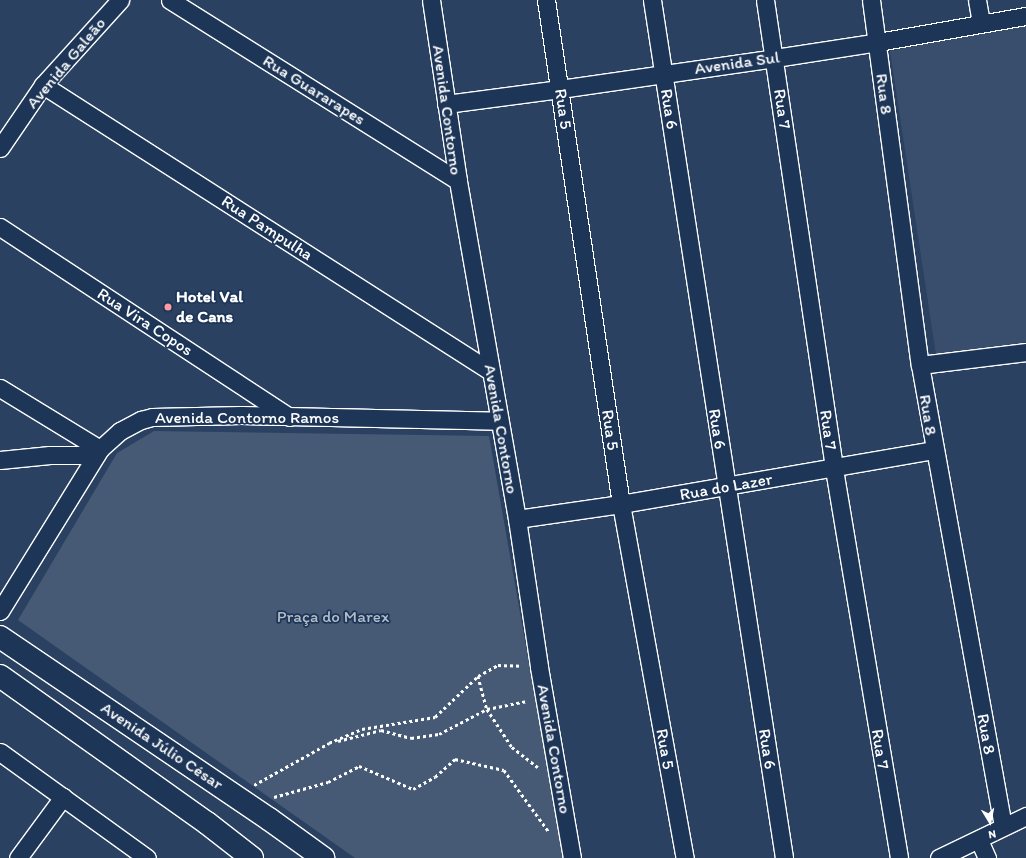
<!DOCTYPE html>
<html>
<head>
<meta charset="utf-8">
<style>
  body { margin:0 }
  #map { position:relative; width:1026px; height:858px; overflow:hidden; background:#2a4161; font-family:Itim,sans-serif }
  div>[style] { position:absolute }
  .built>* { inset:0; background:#394e6c }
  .green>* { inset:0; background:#465975 }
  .path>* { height:2.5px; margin-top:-1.25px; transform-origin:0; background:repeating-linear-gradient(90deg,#fff 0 3px,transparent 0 6px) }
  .roads { filter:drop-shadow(1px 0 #fff) drop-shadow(-1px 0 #fff) drop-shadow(0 1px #fff) drop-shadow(0 -1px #fff) }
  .minor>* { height:17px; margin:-8.5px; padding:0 8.5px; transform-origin:8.5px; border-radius:8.5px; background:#1d3557 }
  .major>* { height:22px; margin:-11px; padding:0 11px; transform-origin:11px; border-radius:11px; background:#1d3557 }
  .dots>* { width:11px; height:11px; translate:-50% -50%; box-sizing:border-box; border:2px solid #1d3557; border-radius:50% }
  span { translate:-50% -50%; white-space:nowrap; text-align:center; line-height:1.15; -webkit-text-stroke:3.5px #1d3557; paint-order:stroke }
  .street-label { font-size:17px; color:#fff }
  .poi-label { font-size:17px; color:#fff; font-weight:700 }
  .left { translate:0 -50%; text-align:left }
  .park-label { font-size:17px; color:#b5bdc8 }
  .north { position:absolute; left:970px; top:802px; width:40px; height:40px; -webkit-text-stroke:3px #1d3557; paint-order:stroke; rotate:170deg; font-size:11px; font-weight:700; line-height:16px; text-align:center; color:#fff }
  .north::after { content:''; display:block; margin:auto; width:14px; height:18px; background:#fff; clip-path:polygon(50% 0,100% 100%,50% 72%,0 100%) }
</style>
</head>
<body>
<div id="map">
  <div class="built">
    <i style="clip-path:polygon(1026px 24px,1026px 342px,936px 355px,890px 51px)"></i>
  </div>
  <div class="green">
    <i style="clip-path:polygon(154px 431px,489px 436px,563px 858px,355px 858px,18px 620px,117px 453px)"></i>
  </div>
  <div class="path">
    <i style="left:478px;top:676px;width:34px;rotate:75deg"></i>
    <i style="left:487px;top:709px;width:45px;rotate:56.7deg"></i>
    <i style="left:512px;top:747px;width:33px;rotate:38deg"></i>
    <i style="left:338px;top:741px;width:44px;rotate:-14.3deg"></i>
    <i style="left:381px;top:730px;width:31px;rotate:15deg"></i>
    <i style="left:411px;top:738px;width:28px;rotate:-8deg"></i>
    <i style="left:439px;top:734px;width:54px;rotate:-27.5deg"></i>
    <i style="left:487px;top:709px;width:41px;rotate:-11.3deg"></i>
    <i style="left:254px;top:785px;width:86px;rotate:-29.2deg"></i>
    <i style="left:329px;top:743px;width:36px;rotate:-23deg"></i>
    <i style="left:362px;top:729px;width:74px;rotate:-9.3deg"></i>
    <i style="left:435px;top:717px;width:59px;rotate:-43.6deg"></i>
    <i style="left:478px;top:676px;width:23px;rotate:-29deg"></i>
    <i style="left:498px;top:665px;width:23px;rotate:2deg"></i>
    <i style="left:274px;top:797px;width:56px;rotate:-15.5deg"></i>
    <i style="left:328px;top:782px;width:35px;rotate:-27deg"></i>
    <i style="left:359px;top:766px;width:59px;rotate:23.1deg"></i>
    <i style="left:413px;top:789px;width:25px;rotate:-29deg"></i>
    <i style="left:435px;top:777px;width:27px;rotate:-42deg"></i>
    <i style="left:455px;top:759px;width:50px;rotate:12.7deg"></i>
    <i style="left:504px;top:770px;width:77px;rotate:54deg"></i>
  </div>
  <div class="roads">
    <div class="minor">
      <i style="left:170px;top:0;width:340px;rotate:32.1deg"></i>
      <i style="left:431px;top:0;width:183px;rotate:81.5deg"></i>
      <i style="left:458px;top:181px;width:343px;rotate:80.1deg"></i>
      <i style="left:517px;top:519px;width:150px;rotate:81.5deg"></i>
      <i style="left:539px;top:667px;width:194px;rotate:80.2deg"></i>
      <i style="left:546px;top:0;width:510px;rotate:81.54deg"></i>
      <i style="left:621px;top:504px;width:360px;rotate:79.8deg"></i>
      <i style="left:652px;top:0;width:868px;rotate:81.25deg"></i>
      <i style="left:765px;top:0;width:474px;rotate:81.6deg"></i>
      <i style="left:834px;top:469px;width:394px;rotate:80.5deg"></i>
      <i style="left:871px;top:0;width:368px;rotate:82.4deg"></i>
      <i style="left:920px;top:365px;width:469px;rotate:79.8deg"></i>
      <i style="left:977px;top:0;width:23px;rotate:80deg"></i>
      <i style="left:43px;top:85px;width:531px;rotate:32.61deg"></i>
      <i style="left:446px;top:104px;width:115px;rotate:-7.5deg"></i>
      <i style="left:560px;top:89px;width:217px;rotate:-8.2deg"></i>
      <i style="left:775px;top:58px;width:104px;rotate:-8.8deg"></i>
      <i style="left:878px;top:42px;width:150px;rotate:-10deg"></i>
      <i style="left:0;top:148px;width:76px;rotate:-55.7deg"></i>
      <i style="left:43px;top:85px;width:115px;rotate:-47.8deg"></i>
      <i style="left:0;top:227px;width:346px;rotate:33.3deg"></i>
      <i style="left:920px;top:365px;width:107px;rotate:-7deg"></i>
      <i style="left:0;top:388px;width:117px;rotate:31.4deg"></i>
      <i style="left:0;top:460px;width:50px;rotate:-5.7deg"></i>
      <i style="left:50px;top:455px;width:46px"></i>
      <i style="left:517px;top:519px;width:105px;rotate:-8.2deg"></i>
      <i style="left:621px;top:504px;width:318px;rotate:-9.8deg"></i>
      <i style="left:0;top:611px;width:190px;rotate:-58.3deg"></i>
      <i style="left:100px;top:449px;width:27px;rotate:-42deg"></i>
      <i style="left:120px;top:431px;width:24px;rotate:-28deg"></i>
      <i style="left:141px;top:420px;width:11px;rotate:-15deg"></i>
      <i style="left:152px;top:417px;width:89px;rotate:-1.3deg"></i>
      <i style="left:241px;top:415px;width:258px;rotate:1.3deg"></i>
      <i style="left:0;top:752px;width:181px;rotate:35.8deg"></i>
      <i style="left:979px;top:840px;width:20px;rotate:66deg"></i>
      <i style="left:18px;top:858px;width:76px;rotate:-53.6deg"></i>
      <i style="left:939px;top:858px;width:97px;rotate:-25.8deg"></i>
    </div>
    <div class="major">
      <i style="left:0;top:637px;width:325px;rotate:34.1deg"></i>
      <i style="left:269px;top:819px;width:67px;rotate:35.8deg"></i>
      <i style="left:0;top:676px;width:254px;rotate:35.4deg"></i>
      <i style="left:207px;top:823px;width:57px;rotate:37.9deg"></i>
    </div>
  </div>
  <div class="dots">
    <i style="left:168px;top:307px;background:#ff9aa2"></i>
  </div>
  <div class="street-label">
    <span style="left:66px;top:63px;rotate:-50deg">Avenida Galeão</span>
    <span style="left:737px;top:63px;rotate:-8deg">Avenida Sul</span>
    <span style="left:314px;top:90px;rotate:32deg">Rua Guararapes</span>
    <span style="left:884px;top:94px;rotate:83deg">Rua 8</span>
    <span style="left:563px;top:109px;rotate:82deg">Rua 5</span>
    <span style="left:669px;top:109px;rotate:81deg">Rua 6</span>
    <span style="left:782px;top:109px;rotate:82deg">Rua 7</span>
    <span style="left:447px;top:110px;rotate:82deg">Avenida Contorno</span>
    <span style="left:267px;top:228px;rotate:33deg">Rua Pampulha</span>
    <span style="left:145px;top:322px;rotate:33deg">Rua Vira Copos</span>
    <span style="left:928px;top:415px;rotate:81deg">Rua 8</span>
    <span style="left:247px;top:418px">Avenida Contorno Ramos</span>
    <span style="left:501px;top:429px;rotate:80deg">Avenida Contorno</span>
    <span style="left:717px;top:429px;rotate:81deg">Rua 6</span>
    <span style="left:610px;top:430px;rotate:82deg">Rua 5</span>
    <span style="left:828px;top:430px;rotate:82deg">Rua 7</span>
    <span style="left:726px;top:487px;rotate:-10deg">Rua do Lazer</span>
    <span style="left:986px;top:734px;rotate:80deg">Rua 8</span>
    <span style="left:162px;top:746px;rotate:34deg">Avenida Júlio César</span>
    <span style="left:554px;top:749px;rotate:80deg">Avenida Contorno</span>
    <span style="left:665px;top:749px;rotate:80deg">Rua 5</span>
    <span style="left:767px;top:749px;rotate:81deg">Rua 6</span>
    <span style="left:880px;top:749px;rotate:81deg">Rua 7</span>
  </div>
  <div class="poi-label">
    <span class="left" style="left:176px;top:307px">Hotel Val<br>de Cans</span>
  </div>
  <div class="park-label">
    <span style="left:333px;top:617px">Praça do Marex</span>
  </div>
  <div class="north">N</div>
</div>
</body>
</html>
